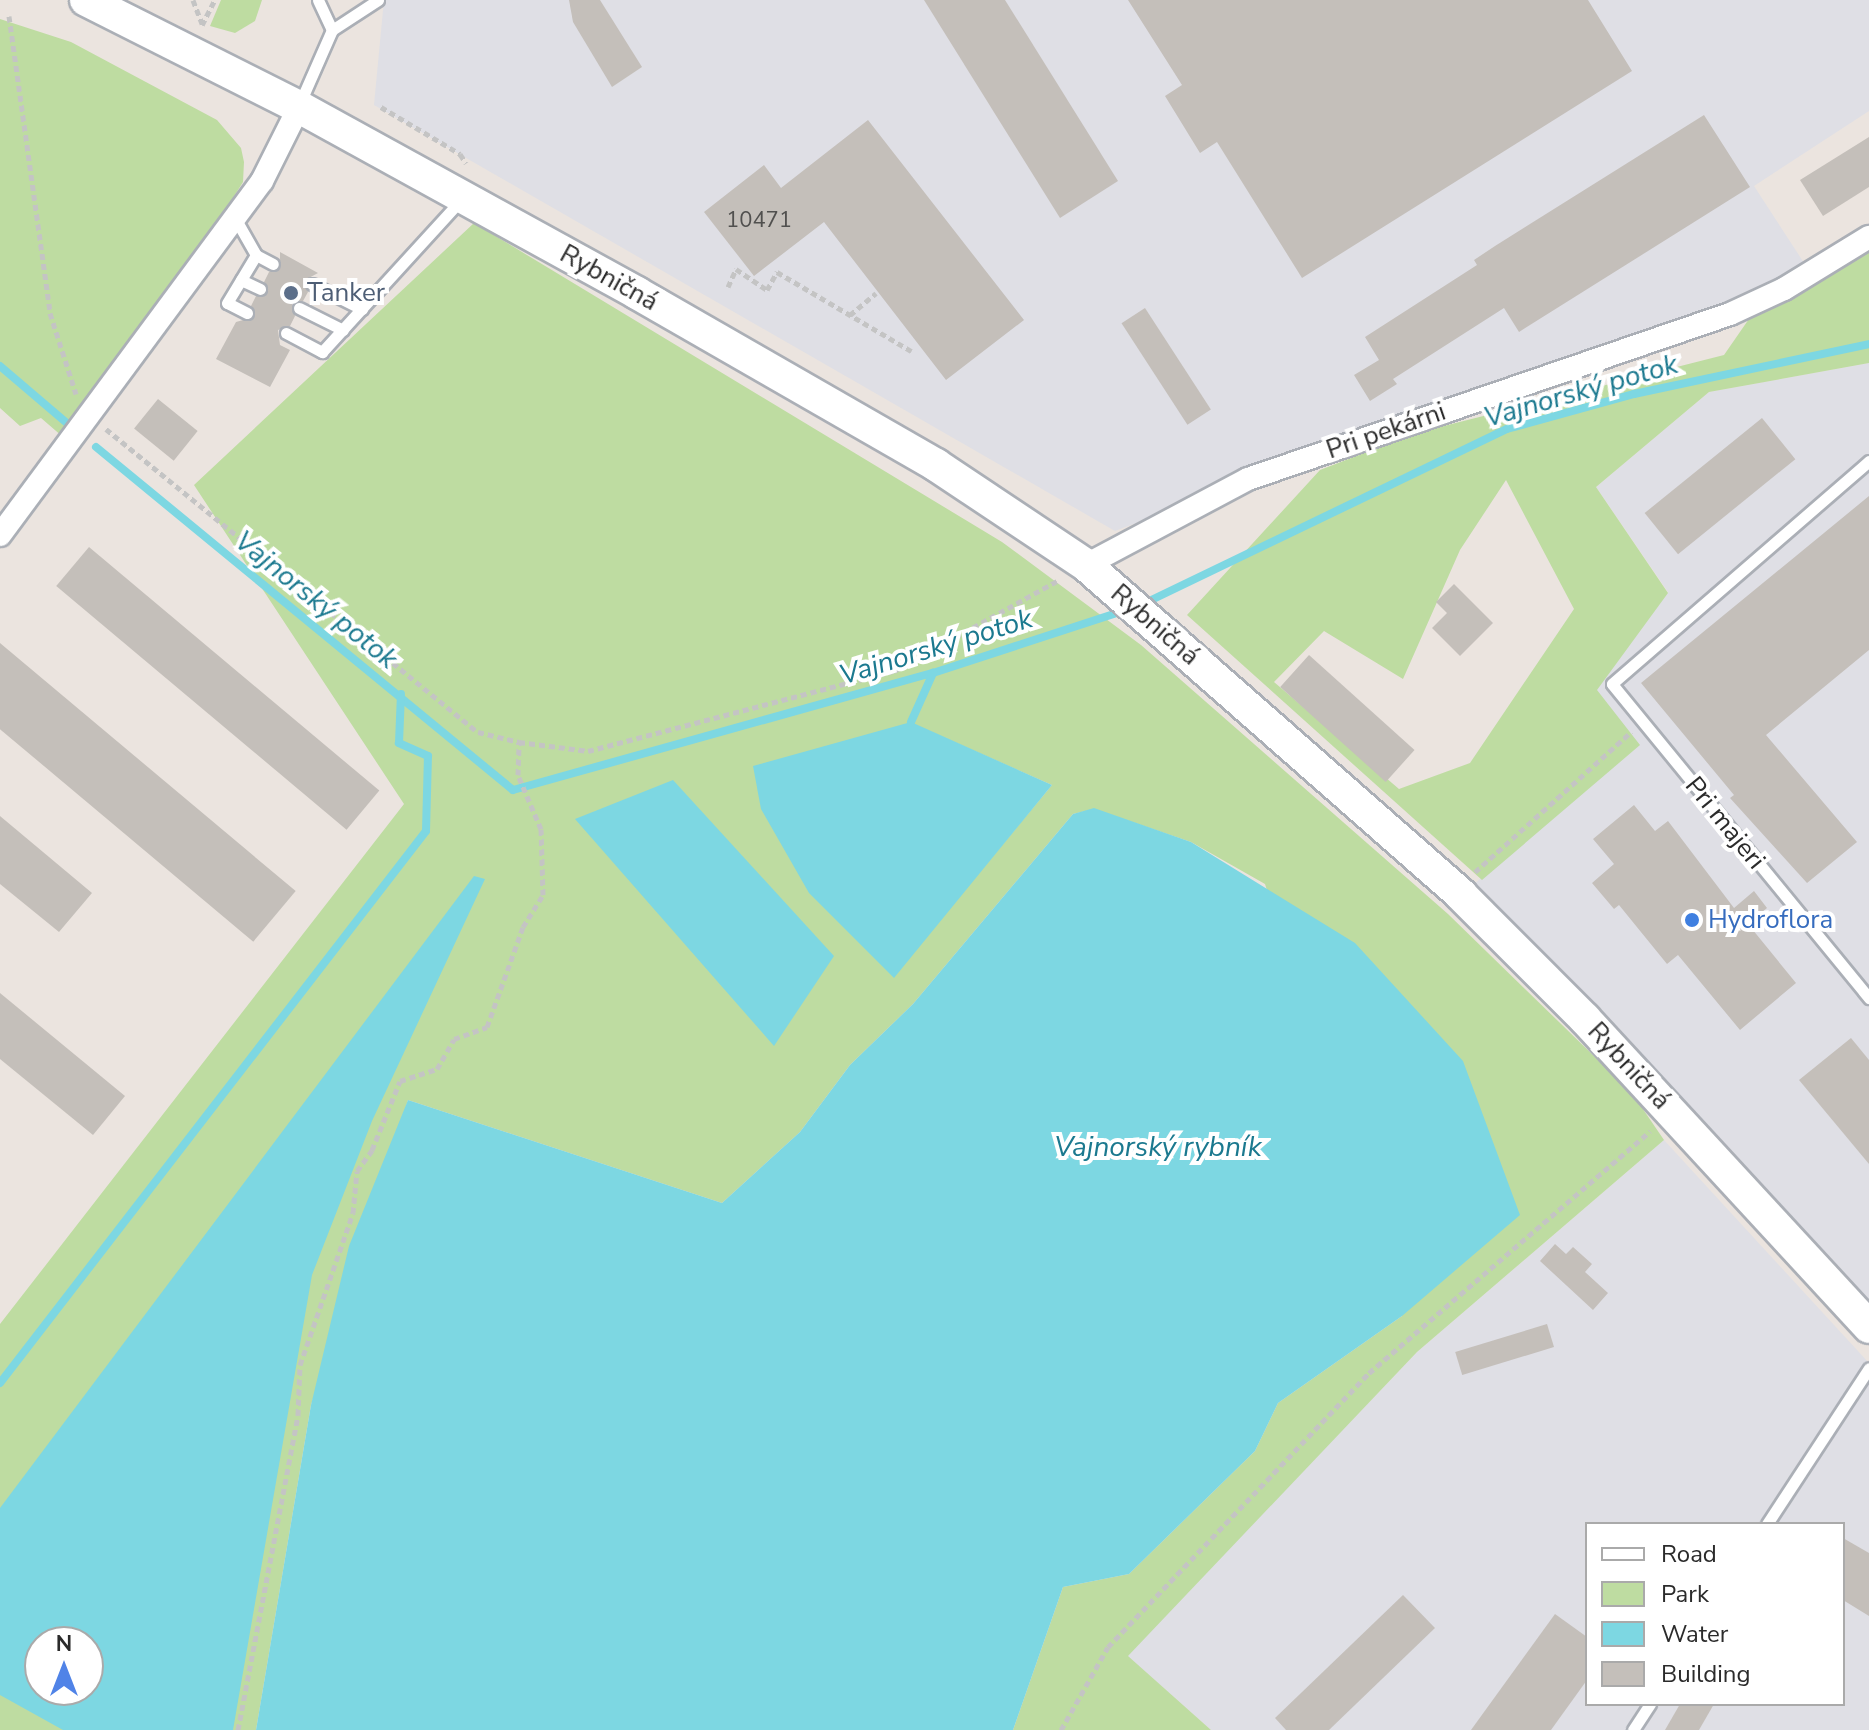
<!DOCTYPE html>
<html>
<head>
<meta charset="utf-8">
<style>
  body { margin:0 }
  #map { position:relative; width:1869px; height:1730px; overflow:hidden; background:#ebe4df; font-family:"Nunito Sans",sans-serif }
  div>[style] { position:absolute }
  .industrial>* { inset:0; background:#dfdfe5 }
  .green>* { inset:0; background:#bedca1 }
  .water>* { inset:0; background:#7dd7e2 }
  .stream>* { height:8px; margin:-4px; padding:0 4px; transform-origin:4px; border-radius:4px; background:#7dd7e2 }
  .building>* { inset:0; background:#c4bfba; transform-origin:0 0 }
  .path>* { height:5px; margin-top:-2.5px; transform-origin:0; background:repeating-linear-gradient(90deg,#c4c4c4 0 6px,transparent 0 10px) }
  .roads { filter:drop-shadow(2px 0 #abafb6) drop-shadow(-2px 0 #abafb6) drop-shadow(0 2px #abafb6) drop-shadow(0 -2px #abafb6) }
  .lane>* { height:11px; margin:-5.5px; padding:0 5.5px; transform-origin:5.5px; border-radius:5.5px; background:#fff }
  .street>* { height:22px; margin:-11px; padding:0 11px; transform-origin:11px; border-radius:11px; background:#fff }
  .secondary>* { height:32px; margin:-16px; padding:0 16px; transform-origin:16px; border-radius:16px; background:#fff }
  .dots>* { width:22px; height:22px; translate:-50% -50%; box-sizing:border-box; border:4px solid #fff; border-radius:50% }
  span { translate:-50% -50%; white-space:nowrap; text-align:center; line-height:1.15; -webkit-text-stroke:8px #fff; paint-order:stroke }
  .number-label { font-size:22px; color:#51504f }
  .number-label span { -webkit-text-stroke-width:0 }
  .street-label { font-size:26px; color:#2b2b2b }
  .service-label { font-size:26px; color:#4e5e75 }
  .left { translate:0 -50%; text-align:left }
  .shop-label { font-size:26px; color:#366cbe }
  .water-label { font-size:28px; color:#1b798f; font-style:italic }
  .legend { position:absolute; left:1585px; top:1522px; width:260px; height:184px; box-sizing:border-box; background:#fff; border:2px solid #aaa; margin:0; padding:10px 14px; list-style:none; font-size:24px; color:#2b2b2b }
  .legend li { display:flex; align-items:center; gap:16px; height:40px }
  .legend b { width:40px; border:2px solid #aaa }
  .north { position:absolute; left:24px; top:1626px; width:80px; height:80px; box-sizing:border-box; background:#fff; border:2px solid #aaa; border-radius:50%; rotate:0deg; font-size:22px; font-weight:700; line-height:32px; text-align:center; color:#2b2b2b }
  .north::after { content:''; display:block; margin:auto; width:28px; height:36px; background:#5083e7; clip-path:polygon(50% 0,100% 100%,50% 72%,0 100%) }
</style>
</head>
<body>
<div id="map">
  <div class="industrial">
    <i style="clip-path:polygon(384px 0,1869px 0,1869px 111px,1754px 186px,1806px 266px,1775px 284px,1115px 531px,374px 105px)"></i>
    <i style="clip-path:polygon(1869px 363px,1869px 1327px,1461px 895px,1639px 745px,1596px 690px,1668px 592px,1596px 487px,1709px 392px)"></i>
    <i style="clip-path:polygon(evenodd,1664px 1140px,1869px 1363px,1869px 1730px,1211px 1730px,1127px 1656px,1417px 1352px,1664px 1140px,1587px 1524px,1843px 1524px,1843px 1704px,1587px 1704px,1587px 1524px)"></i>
  </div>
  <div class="green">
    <i style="clip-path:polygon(221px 0,262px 0,255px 21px,235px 33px,210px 26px)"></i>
    <i style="clip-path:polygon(0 19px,71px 42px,217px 120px,241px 148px,244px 162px,243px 182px,223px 214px,229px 221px,63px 437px,41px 418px,20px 426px,0 408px)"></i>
    <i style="clip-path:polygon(evenodd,474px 223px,1002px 542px,1141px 645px,1448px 914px,1632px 1093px,1664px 1140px,1417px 1352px,1128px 1656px,1211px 1730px,1013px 1730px,1063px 1587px,1129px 1574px,1255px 1451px,1278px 1403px,1402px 1316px,1265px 884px,1191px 842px,1094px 809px,1073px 814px,913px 1004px,850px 1065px,800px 1132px,722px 1203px,408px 1100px,311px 1405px,256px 1730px,0 1730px,0 1324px,404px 804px,194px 485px,474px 223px,911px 723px,1052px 785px,968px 886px,852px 743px,911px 723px,474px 223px,40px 1642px,88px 1642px,88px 1690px,40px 1690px,40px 1642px)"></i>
    <i style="clip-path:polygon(evenodd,1869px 250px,1869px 363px,1709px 392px,1596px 487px,1668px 593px,1597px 690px,1640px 745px,1482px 880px,1187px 615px,1320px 470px,1416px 433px,1724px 355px,1751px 316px,1869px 250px,1506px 480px,1574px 609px,1470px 763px,1399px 789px,1274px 682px,1324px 631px,1403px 679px,1460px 550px,1506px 480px)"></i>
  </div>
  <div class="water">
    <i style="clip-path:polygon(911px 722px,1052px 785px,894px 978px,809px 893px,761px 809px,753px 766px)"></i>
    <i style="clip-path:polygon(673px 780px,834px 956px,774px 1046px,575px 819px)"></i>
    <i style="clip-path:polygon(1094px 808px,1191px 842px,1355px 943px,1463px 1061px,1520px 1215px,1402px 1316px,1278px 1403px,1255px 1451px,1129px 1574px,1063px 1587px,1013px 1730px,256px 1730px,311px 1405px,349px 1246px,408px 1100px,722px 1203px,800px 1132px,850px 1065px,913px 1004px,1073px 814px)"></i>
    <i style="clip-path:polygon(evenodd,474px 876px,485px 879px,372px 1121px,312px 1275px,233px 1730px,63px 1730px,0 1695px,0 1508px,474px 876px,40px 1642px,88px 1642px,88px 1690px,40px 1690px,40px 1642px)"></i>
  </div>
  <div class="stream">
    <i style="left:0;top:366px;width:89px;rotate:40.5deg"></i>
    <i style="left:96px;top:447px;width:540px;rotate:39.44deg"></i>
    <i style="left:513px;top:790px;width:436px;rotate:-15.6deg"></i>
    <i style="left:933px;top:673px;width:203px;rotate:-18.1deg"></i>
    <i style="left:1143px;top:604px;width:404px;rotate:-25.7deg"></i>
    <i style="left:1507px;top:429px;width:132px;rotate:-15.4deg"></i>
    <i style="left:1634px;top:394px;width:240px;rotate:-12deg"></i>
    <i style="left:911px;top:722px;width:54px;rotate:-65.8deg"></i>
    <i style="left:0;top:1383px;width:697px;rotate:-52.34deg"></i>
    <i style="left:426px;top:831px;width:75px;rotate:-88.5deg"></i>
    <i style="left:428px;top:756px;width:32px;rotate:-156deg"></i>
    <i style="left:399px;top:743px;width:49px;rotate:-87.7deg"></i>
  </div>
  <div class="building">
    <i style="clip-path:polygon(569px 0,600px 0,642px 67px,612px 87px,573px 22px)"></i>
    <i style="clip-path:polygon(924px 0,1005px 0,1118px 181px,1060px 218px)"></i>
    <i style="clip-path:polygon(1128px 0,1588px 0,1632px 71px,1302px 278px,1217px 142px,1200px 153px,1165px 96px,1182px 85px)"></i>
    <i style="clip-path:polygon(1704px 115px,1750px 187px,1519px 332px,1504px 308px,1393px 379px,1397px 384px,1370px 401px,1354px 375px,1379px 360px,1365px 337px,1477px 265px,1474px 260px,1495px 246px)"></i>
    <i style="clip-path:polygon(868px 120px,1024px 320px,946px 380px,824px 222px,754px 276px,704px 212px,764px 165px,781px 188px)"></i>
    <i style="clip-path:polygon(1869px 137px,1869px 187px,1823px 216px,1800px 180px)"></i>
    <i style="clip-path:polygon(280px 252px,318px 273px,305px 280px,308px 292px,303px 301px,292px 304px,295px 316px,290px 326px,278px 330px,280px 345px,290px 350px,270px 387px,216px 359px,236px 322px,254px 317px,251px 306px,256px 296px,267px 293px,264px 282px,269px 272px,280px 269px)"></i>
    <i style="left:1145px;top:308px;width:121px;height:28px;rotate:57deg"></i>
    <i style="left:158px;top:399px;width:51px;height:38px;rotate:39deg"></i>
    <i style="left:1762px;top:418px;width:53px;height:151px;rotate:51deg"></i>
    <i style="clip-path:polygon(1869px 496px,1869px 650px,1766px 735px,1857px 842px,1807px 883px,1730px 798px,1734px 795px,1641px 683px)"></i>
    <i style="left:89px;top:547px;width:379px;height:51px;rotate:40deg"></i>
    <i style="clip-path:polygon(1454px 584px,1493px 623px,1460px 656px,1432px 628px,1447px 613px,1436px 602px)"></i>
    <i style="left:0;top:643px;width:386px;height:66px;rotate:40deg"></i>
    <i style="left:1309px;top:655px;width:142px;height:43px;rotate:42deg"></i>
    <i style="clip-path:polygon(1634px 805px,1655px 831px,1668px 821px,1734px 908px,1754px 891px,1767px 908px,1748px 924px,1796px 983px,1740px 1030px,1678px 955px,1667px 964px,1619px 905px,1614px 909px,1592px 883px,1614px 864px,1593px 839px)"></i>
    <i style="clip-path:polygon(0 816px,92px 893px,59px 932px,0 884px)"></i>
    <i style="clip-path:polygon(0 993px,125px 1096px,93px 1135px,0 1059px)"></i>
    <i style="clip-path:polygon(1851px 1038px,1869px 1060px,1869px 1164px,1799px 1080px)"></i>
    <i style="clip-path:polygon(1555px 1244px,1566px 1254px,1573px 1247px,1592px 1264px,1585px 1272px,1608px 1293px,1593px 1310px,1540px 1261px)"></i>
    <i style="left:1547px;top:1324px;width:24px;height:96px;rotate:73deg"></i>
    <i style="clip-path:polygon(1843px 1538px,1869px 1553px,1869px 1616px,1843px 1600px)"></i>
    <i style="clip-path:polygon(1403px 1595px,1435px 1628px,1329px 1730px,1286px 1730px,1275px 1718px)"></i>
    <i style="clip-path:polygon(1555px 1614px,1587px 1637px,1587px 1680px,1551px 1730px,1471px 1730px)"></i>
    <i style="clip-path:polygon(1680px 1704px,1714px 1704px,1699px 1730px,1665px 1730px)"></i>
  </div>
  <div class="path">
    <i style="left:193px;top:0;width:26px;rotate:69deg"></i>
    <i style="left:9px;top:16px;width:300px;rotate:82.1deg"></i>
    <i style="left:50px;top:313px;width:85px;rotate:72.2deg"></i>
    <i style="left:202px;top:25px;width:28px;rotate:-63deg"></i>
    <i style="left:381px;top:107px;width:92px;rotate:30.7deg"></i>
    <i style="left:460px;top:154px;width:11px;rotate:56deg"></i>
    <i style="left:728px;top:287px;width:20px;rotate:-66deg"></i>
    <i style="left:736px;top:269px;width:37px;rotate:34deg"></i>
    <i style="left:767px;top:290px;width:21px;rotate:-61deg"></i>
    <i style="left:777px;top:272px;width:156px;rotate:30.5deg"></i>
    <i style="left:850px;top:315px;width:34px;rotate:-40deg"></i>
    <i style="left:106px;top:429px;width:480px;rotate:39.2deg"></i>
    <i style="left:478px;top:732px;width:42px;rotate:13.7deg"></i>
    <i style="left:519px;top:742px;width:70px;rotate:7.4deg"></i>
    <i style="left:588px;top:751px;width:316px;rotate:-14.7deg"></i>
    <i style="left:894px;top:671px;width:186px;rotate:-28.9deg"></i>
    <i style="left:1475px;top:872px;width:210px;rotate:-41.9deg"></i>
    <i style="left:238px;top:1730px;width:321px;rotate:-79.2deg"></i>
    <i style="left:298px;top:1415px;width:50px;rotate:-87.7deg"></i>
    <i style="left:300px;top:1365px;width:161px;rotate:-70.8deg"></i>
    <i style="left:353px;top:1213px;width:42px;rotate:-84.6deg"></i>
    <i style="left:357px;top:1171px;width:26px;rotate:-54deg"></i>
    <i style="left:372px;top:1150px;width:74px;rotate:-67.9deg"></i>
    <i style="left:400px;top:1081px;width:39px;rotate:-18deg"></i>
    <i style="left:437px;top:1069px;width:34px;rotate:-60deg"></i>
    <i style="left:454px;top:1039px;width:35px;rotate:-20deg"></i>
    <i style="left:487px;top:1027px;width:106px;rotate:-70.2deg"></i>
    <i style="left:523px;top:927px;width:38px;rotate:-58deg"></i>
    <i style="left:543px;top:895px;width:66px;rotate:-91.7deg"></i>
    <i style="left:541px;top:829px;width:59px;rotate:-113.1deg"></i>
    <i style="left:518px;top:775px;width:33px;rotate:-88deg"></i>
    <i style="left:1061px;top:1730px;width:95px;rotate:-60.5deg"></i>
    <i style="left:1108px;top:1647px;width:378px;rotate:-46.4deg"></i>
    <i style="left:1369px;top:1373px;width:371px;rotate:-40.7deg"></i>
  </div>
  <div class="roads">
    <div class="lane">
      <i style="left:332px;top:30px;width:55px;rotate:-33.1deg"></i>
      <i style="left:299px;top:105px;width:82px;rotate:-66.3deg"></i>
      <i style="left:332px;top:30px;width:33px;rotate:-115deg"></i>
      <i style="left:235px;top:218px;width:43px;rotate:60.4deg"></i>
      <i style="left:256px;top:255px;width:19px;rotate:28deg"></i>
      <i style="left:241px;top:280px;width:21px;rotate:25deg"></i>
      <i style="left:312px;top:284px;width:56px;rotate:26.6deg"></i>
      <i style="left:299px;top:308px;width:49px;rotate:26.6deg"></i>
      <i style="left:247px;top:313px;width:22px;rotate:-153deg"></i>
      <i style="left:227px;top:303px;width:56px;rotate:-58.9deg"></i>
      <i style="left:286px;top:333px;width:41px;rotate:27.8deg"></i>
      <i style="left:322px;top:352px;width:205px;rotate:-47.6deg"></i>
      <i style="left:1869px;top:461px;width:340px;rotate:139.1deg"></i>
      <i style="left:1612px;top:684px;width:406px;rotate:50.7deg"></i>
      <i style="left:1767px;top:1524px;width:186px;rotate:-56.8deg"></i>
      <i style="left:1633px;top:1730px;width:31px;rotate:-57deg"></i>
    </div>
    <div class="street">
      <i style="left:0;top:535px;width:440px;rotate:-53.5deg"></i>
      <i style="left:262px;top:181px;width:83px;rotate:-63.4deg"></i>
      <i style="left:1086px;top:565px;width:183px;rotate:-28deg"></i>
      <i style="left:1248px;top:479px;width:509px;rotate:-18.9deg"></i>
      <i style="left:1730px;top:314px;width:60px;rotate:-24.8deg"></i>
      <i style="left:1784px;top:289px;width:100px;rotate:-31.5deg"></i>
    </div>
    <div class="secondary">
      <i style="left:86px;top:0;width:238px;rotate:26.7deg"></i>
      <i style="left:299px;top:107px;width:386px;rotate:28.8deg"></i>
      <i style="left:637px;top:293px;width:345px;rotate:29.9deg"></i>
      <i style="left:936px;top:465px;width:180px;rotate:33.7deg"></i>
      <i style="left:1086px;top:565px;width:500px;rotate:41.3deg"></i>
      <i style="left:1461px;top:895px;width:175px;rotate:45deg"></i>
      <i style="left:1585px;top:1019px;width:419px;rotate:47.3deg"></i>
    </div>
  </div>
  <div class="dots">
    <i style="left:291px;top:293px;background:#5c6f8a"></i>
    <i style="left:1692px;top:920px;background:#3f7fe0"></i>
  </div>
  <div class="number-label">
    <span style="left:759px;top:221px">10471</span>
  </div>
  <div class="street-label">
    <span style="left:609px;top:278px;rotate:29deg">Rybničná</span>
    <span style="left:1386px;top:431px;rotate:-19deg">Pri pekárni</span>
    <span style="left:1155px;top:625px;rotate:41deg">Rybničná</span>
    <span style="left:1725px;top:823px;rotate:51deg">Pri majeri</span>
    <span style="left:1629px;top:1066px;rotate:47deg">Rybničná</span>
  </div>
  <div class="service-label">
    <span class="left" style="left:307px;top:293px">Tanker</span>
  </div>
  <div class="shop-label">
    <span class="left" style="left:1708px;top:920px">Hydroflora</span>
  </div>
  <div class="water-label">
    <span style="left:1581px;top:391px;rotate:-16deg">Vajnorský potok</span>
    <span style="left:316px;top:600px;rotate:39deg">Vajnorský potok</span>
    <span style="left:936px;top:647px;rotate:-17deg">Vajnorský potok</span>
    <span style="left:1158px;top:1147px">Vajnorský rybník</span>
  </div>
  <ul class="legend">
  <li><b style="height:10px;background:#fff"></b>Road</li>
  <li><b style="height:22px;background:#bedca1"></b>Park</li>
  <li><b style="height:22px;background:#7dd7e2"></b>Water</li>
  <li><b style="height:22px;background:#c4bfba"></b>Building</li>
  </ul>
  <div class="north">N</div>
</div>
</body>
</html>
